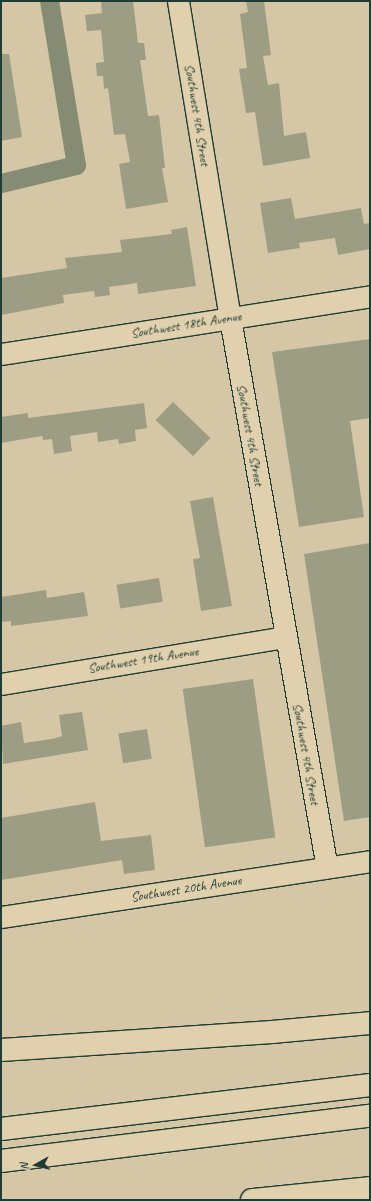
<!DOCTYPE html>
<html>
<head>
<meta charset="utf-8">
<style>
  body { margin:0 }
  #map { position:relative; width:371px; height:1201px; overflow:hidden; background:#d5c7a6; font-family:Caveat,sans-serif }
  div>[style] { position:absolute }
  .canal>* { height:19px; margin:-9.5px; padding:0 9.5px; transform-origin:9.5px; border-radius:9.5px; background:#868b74 }
  .building>* { inset:0; background:#9c9d82; transform-origin:0 0 }
  .roads { filter:drop-shadow(1px 0 #1f3d34) drop-shadow(-1px 0 #1f3d34) drop-shadow(0 1px #1f3d34) drop-shadow(0 -1px #1f3d34) }
  .minor>* { height:21px; margin:-10.5px; padding:0 10.5px; transform-origin:10.5px; border-radius:10.5px; background:#e1d0ad }
  .motorway>* { height:22px; margin:-11px; padding:0 11px; transform-origin:11px; border-radius:11px; background:#e1d0ad }
  span { translate:-50% -50%; white-space:nowrap; text-align:center; line-height:1.15; -webkit-text-stroke:4px #e1d0ad; paint-order:stroke }
  .street-label { font-size:14px; color:#1f3d34 }
  .frame { position:absolute; inset:0; border:2px solid #1f3d34; pointer-events:none }
  .north { position:absolute; left:16px; top:1145px; width:40px; height:40px; -webkit-text-stroke:3px #e1d0ad; paint-order:stroke; rotate:262deg; font-size:11px; font-weight:700; line-height:16px; text-align:center; color:#1f3d34 }
  .north::after { content:''; display:block; margin:auto; width:14px; height:18px; background:#1f3d34; clip-path:polygon(50% 0,100% 100%,50% 72%,0 100%) }
</style>
</head>
<body>
<div id="map">
  <div class="canal">
    <i style="left:1px;top:183px;width:77px;rotate:-13.5deg"></i>
    <i style="left:76px;top:165px;width:166px;rotate:-99.3deg"></i>
  </div>
  <div class="building">
    <i style="clip-path:polygon(101px 1px,133px 1px,138px 43px,144px 43px,146px 60px,140px 60px,148px 116px,159px 115px,165px 168px,162px 168px,168px 202px,126px 209px,119px 164px,130px 162px,125px 134px,114px 135px,108px 88px,104px 89px,103px 76px,97px 76px,96px 63px,104px 62px,101px 30px,87px 31px,85px 15px,102px 13px)"></i>
    <i style="clip-path:polygon(246px 1px,264px 1px,271px 55px,263px 56px,268px 85px,279px 83px,284px 136px,306px 132px,310px 158px,263px 166px,255px 112px,246px 113px,239px 69px,247px 68px,240px 14px,248px 12px)"></i>
    <i style="clip-path:polygon(1px 54px,9px 54px,22px 137px,1px 141px)"></i>
    <i style="clip-path:polygon(291px 198px,295px 219px,361px 208px,364px 224px,370px 223px,370px 249px,338px 255px,335px 238px,299px 243px,300px 248px,268px 253px,260px 203px)"></i>
    <i style="clip-path:polygon(187px 227px,196px 286px,138px 294px,137px 283px,109px 287px,110px 295px,95px 297px,94px 291px,63px 295px,64px 303px,1px 315px,1px 278px,67px 268px,65px 258px,122px 252px,120px 240px,172px 234px,171px 230px)"></i>
    <i style="clip-path:polygon(370px 339px,370px 418px,350px 421px,364px 517px,299px 527px,272px 352px)"></i>
    <i style="left:173px;top:402px;width:52px;height:25px;rotate:44deg"></i>
    <i style="clip-path:polygon(144px 403px,147px 428px,135px 430px,136px 441px,119px 444px,118px 439px,98px 442px,97px 432px,70px 436px,72px 451px,54px 454px,52px 439px,43px 440px,42px 436px,1px 443px,1px 417px,28px 413px,28px 418px)"></i>
    <i style="clip-path:polygon(213px 497px,232px 606px,201px 611px,193px 559px,200px 558px,190px 501px)"></i>
    <i style="clip-path:polygon(370px 543px,370px 817px,344px 821px,304px 554px)"></i>
    <i style="left:159px;top:578px;width:24px;height:43px;rotate:81deg"></i>
    <i style="clip-path:polygon(46px 590px,47px 598px,84px 592px,88px 616px,11px 626px,11px 621px,1px 622px,1px 597px)"></i>
    <i style="left:253px;top:679px;width:160px;height:71px;rotate:82deg"></i>
    <i style="clip-path:polygon(82px 712px,88px 750px,3px 764px,1px 726px,21px 722px,24px 743px,52px 739px,62px 736px,59px 715px)"></i>
    <i style="left:147px;top:729px;width:30px;height:29px;rotate:81deg"></i>
    <i style="clip-path:polygon(95px 802px,101px 841px,151px 835px,155px 870px,124px 874px,122px 860px,1px 880px,1px 818px)"></i>
  </div>
  <div class="roads">
    <div class="minor">
      <i style="left:178px;top:1px;width:321px;rotate:80.7deg"></i>
      <i style="left:230px;top:318px;width:558px;rotate:80deg"></i>
      <i style="left:1px;top:354px;width:374px;rotate:-8.9deg"></i>
      <i style="left:1px;top:684px;width:288px;rotate:-9.4deg"></i>
      <i style="left:1px;top:917px;width:373px;rotate:-8.6deg"></i>
    </div>
    <div class="motorway">
      <i style="left:1px;top:1050px;width:272px;rotate:-3.8deg"></i>
      <i style="left:272px;top:1032px;width:98px;rotate:-5.2deg"></i>
      <i style="left:1px;top:1129px;width:372px;rotate:-6.8deg"></i>
      <i style="left:1px;top:1161px;width:372px;rotate:-7deg"></i>
      <i style="left:252px;top:1200px;width:119px;rotate:-5.8deg"></i>
    </div>
  </div>
  <div class="street-label">
    <span style="left:197px;top:115px;rotate:81deg">Southwest 4th Street</span>
    <span style="left:186px;top:325px;rotate:-9deg">Southwest 18th Avenue</span>
    <span style="left:250px;top:435px;rotate:80deg">Southwest 4th Street</span>
    <span style="left:143px;top:660px;rotate:-9deg">Southwest 19th Avenue</span>
    <span style="left:306px;top:754px;rotate:80deg">Southwest 4th Street</span>
    <span style="left:186px;top:889px;rotate:-9deg">Southwest 20th Avenue</span>
  </div>
  <div class="frame"></div>
  <div class="north">N</div>
</div>
</body>
</html>
